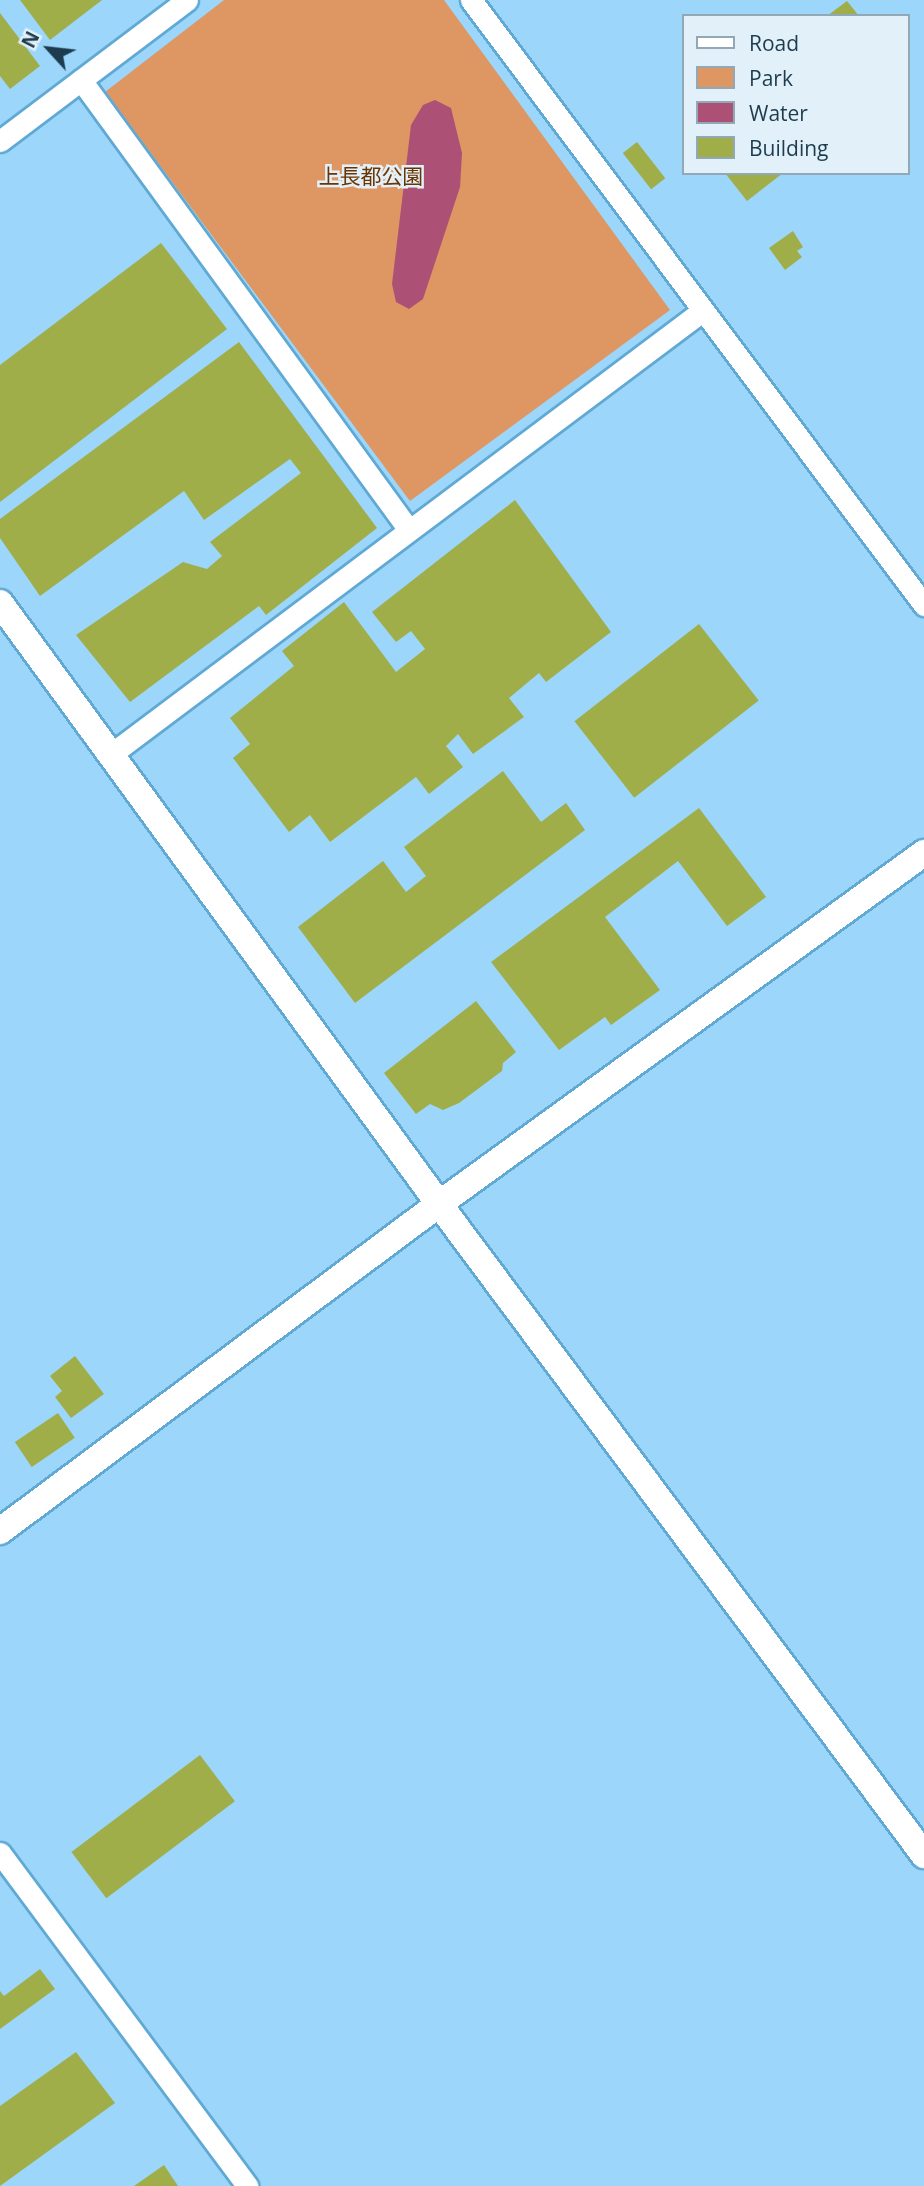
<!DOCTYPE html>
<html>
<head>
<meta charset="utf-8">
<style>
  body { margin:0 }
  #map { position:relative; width:924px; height:2186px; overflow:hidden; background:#9cd6fa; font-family:"Open Sans","Noto Sans JP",sans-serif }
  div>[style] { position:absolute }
  .green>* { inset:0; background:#de9762 }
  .water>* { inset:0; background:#ac5075 }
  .building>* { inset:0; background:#a0ae4a; transform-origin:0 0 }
  .roads { filter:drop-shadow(2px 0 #5fa9d4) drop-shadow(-2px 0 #5fa9d4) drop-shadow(0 2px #5fa9d4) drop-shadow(0 -2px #5fa9d4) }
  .minor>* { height:21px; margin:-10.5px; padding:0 10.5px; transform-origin:10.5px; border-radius:10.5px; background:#fff }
  .tertiary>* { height:26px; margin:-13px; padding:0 13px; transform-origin:13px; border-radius:13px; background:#fff }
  span { translate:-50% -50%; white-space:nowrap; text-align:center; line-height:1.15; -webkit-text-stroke:5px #e2f0f9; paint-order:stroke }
  .park-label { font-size:21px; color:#6a3502 }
  .legend { position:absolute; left:682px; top:14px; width:228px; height:161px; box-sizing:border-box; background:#e2f0f9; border:2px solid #93a8b5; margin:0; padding:9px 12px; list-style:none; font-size:21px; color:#1d3c4e }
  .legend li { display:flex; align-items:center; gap:14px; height:35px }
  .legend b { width:35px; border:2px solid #93a8b5 }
  .north { position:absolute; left:14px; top:14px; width:70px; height:70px; -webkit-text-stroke:5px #e2f0f9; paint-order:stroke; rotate:297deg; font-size:19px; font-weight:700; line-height:28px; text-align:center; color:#1d3c4e }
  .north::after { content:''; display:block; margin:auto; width:24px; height:32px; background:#1d3c4e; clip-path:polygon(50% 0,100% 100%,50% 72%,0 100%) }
</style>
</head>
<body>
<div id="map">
  <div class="green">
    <i style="clip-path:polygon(224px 0,444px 0,670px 310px,410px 501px,105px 92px)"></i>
  </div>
  <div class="water">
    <i style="clip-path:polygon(435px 100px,451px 108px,462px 153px,460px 187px,423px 299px,409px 309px,396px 302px,392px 284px,411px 125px,423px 105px)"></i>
  </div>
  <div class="building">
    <i style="clip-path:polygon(20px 0,102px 0,50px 40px)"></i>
    <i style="clip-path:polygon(847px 1px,859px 16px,827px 16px)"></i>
    <i style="clip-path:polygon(0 13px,40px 66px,10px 89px,0 76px)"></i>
    <i style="left:637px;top:142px;width:46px;height:18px;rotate:52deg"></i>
    <i style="clip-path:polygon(725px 173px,783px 173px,747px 201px)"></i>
    <i style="clip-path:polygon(793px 231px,803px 247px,797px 251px,802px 257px,785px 270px,769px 248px)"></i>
    <i style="clip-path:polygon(161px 243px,227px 329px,0 502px,0 365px)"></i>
    <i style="clip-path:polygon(239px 342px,377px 528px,266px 615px,259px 606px,130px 702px,76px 635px,183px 562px,207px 569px,222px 556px,210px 542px,301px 473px,290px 459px,204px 520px,184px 491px,40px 596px,0 538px,0 519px)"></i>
    <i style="clip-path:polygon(515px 500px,611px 632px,546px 682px,539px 673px,509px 698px,524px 717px,473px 754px,458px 734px,446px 746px,463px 767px,429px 794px,416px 777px,330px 842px,310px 815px,289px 832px,233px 758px,250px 744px,230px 718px,294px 666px,282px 651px,344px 602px,396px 672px,425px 649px,411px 631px,396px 642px,372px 612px)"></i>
    <i style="left:699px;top:624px;width:97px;height:158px;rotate:52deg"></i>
    <i style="clip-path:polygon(503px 771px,541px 822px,566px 803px,585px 830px,355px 1003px,298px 927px,383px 861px,406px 892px,426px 876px,404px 847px)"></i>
    <i style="clip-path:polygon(699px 808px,766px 897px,727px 926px,678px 861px,605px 917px,660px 990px,611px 1025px,605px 1017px,559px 1050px,491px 962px)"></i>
    <i style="clip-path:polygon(476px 1001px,516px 1052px,503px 1063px,502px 1071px,459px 1103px,443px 1110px,430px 1104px,416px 1114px,384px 1073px)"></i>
    <i style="clip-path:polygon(75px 1356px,104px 1394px,71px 1418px,55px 1397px,62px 1391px,50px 1376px)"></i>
    <i style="left:58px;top:1413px;width:30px;height:52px;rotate:56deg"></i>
    <i style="left:200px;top:1755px;width:58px;height:161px;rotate:53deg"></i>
    <i style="clip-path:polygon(40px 1969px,55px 1989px,0 2029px,0 1991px,4px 1996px)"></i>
    <i style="clip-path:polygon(76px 2052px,115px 2103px,0 2186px,0 2106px)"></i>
    <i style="clip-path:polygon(164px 2165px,178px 2186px,134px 2186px)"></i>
  </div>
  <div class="roads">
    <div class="minor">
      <i style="left:471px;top:0;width:756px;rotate:53.18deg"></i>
      <i style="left:81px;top:80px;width:557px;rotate:53.91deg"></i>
      <i style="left:0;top:141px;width:234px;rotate:-37deg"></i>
      <i style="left:110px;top:755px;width:740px;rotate:-36.87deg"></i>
      <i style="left:0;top:1853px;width:415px;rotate:53.4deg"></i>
    </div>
    <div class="tertiary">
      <i style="left:0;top:603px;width:744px;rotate:53.85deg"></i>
      <i style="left:439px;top:1204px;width:812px;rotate:53.31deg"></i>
      <i style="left:0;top:1531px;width:547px;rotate:-36.68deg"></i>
      <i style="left:439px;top:1204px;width:599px;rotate:-35.89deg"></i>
    </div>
  </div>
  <div class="park-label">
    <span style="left:371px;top:176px">上長都公園</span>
  </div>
  <ul class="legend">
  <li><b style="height:9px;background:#fff"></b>Road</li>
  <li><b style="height:19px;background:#de9762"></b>Park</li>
  <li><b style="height:19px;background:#ac5075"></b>Water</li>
  <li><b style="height:19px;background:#a0ae4a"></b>Building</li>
  </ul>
  <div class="north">N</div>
</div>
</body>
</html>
